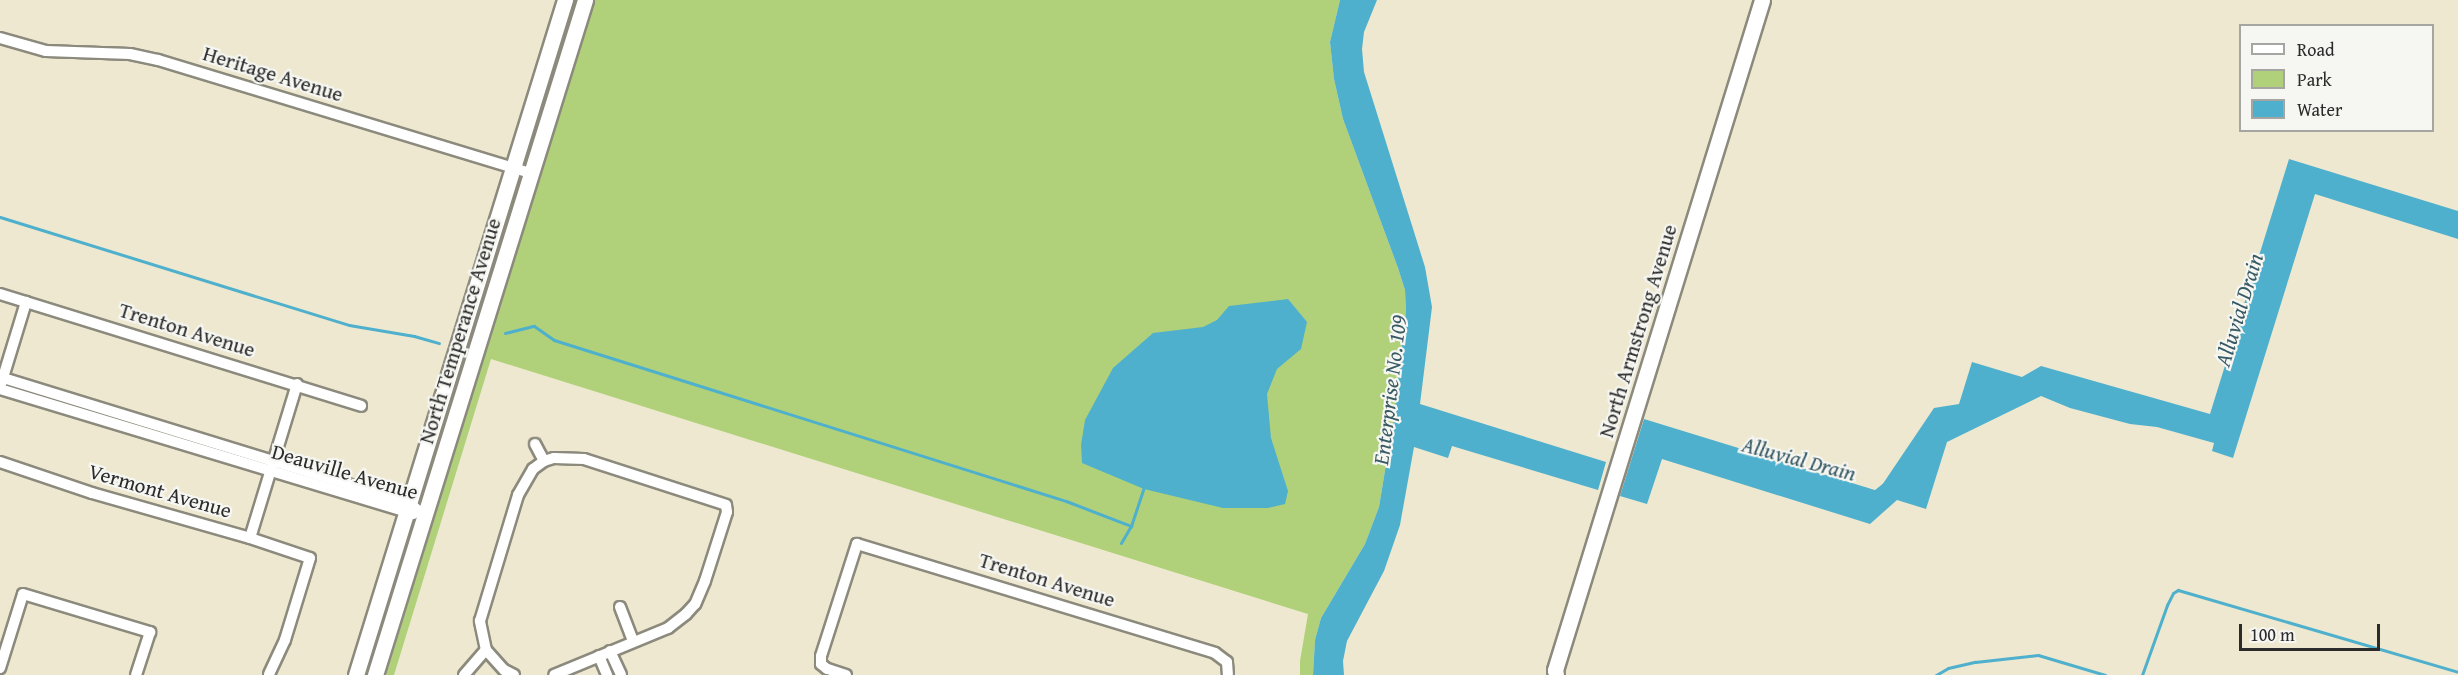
<!DOCTYPE html>
<html>
<head>
<meta charset="utf-8">
<style>
  body { margin:0 }
  #map { position:relative; width:2458px; height:675px; overflow:hidden; background:#ede8cf; font-family:"Gentium Book Plus",serif }
  div>[style] { position:absolute }
  .green>* { inset:0; background:#b0d179 }
  .water>* { inset:0; background:#4eb0cd }
  .stream>* { height:3px; margin:-1.5px; padding:0 1.5px; transform-origin:1.5px; border-radius:1.5px; background:#4eb0cd }
  .roads { filter:drop-shadow(2px 0 #8c8a7d) drop-shadow(-2px 0 #8c8a7d) drop-shadow(0 2px #8c8a7d) drop-shadow(0 -2px #8c8a7d) }
  .street>* { height:10px; margin:-5px; padding:0 5px; transform-origin:5px; border-radius:5px; background:#fff }
  .secondary>* { height:15px; margin:-7.5px; padding:0 7.5px; transform-origin:7.5px; border-radius:7.5px; background:#fff }
  span { translate:-50% -50%; white-space:nowrap; text-align:center; line-height:1.15; -webkit-text-stroke:4.5px #f6f6f2; paint-order:stroke }
  .street-label { font-size:21px; color:#2b2b2b }
  .water-label { font-size:22px; color:#375a64; font-style:italic }
  .legend { position:absolute; left:2239px; top:24px; width:195px; height:108px; box-sizing:border-box; background:#f6f6f2; border:2px solid #a5a5a2; margin:0; padding:8px 10px; list-style:none; font-size:18px; color:#2b2b2b }
  .legend li { display:flex; align-items:center; gap:12px; height:30px }
  .legend b { width:30px; border:2px solid #a5a5a2 }
  .scale { position:absolute; left:2239px; top:624px; width:141px; height:27px; box-sizing:border-box; border:3px solid #2b2b2b; border-top:0; padding-left:8px; font-size:18px; line-height:21px; white-space:nowrap; color:#2b2b2b; -webkit-text-stroke:4px #f6f6f2; paint-order:stroke }
</style>
</head>
<body>
<div id="map">
  <div class="green">
    <i style="clip-path:polygon(595px 0,1340px 0,1330px 42px,1334px 79px,1343px 119px,1398px 268px,1405px 290px,1406px 311px,1394px 416px,1379px 507px,1365px 544px,1321px 618px,1315px 640px,1313px 675px,1300px 675px,1300px 661px,1308px 614px,491px 359px,394px 675px,386px 675px)"></i>
  </div>
  <div class="water">
    <i style="clip-path:polygon(1340px 0,1377px 0,1364px 32px,1362px 49px,1364px 72px,1425px 267px,1432px 307px,1420px 404px,1606px 462px,1598px 490px,1452px 446px,1448px 458px,1414px 447px,1400px 525px,1384px 571px,1347px 641px,1343px 661px,1344px 675px,1313px 675px,1315px 640px,1321px 618px,1365px 544px,1379px 507px,1394px 416px,1406px 311px,1405px 290px,1398px 268px,1343px 119px,1334px 79px,1330px 42px)"></i>
    <i style="clip-path:polygon(2289px 159px,2458px 211px,2458px 239px,2315px 194px,2233px 458px,2212px 451px,2214px 443px,2157px 427px,2130px 424px,2070px 408px,2041px 396px,1947px 442px,1926px 509px,1897px 500px,1870px 524px,1662px 459px,1647px 504px,1620px 496px,1644px 419px,1878px 491px,1934px 408px,1959px 404px,1972px 362px,2022px 377px,2041px 366px,2210px 414px)"></i>
    <i style="clip-path:polygon(1288px 299px,1307px 322px,1301px 349px,1277px 369px,1267px 394px,1271px 438px,1288px 491px,1285px 504px,1268px 508px,1223px 508px,1144px 489px,1082px 463px,1081px 445px,1085px 420px,1113px 368px,1153px 333px,1203px 327px,1217px 320px,1229px 306px)"></i>
  </div>
  <div class="stream">
    <i style="left:0;top:217px;width:365px;rotate:17.2deg"></i>
    <i style="left:349px;top:325px;width:66px;rotate:9.6deg"></i>
    <i style="left:414px;top:336px;width:26px;rotate:16deg"></i>
    <i style="left:505px;top:333px;width:30px;rotate:-14deg"></i>
    <i style="left:534px;top:326px;width:24px;rotate:35deg"></i>
    <i style="left:554px;top:340px;width:537px;rotate:17.46deg"></i>
    <i style="left:1066px;top:501px;width:70px;rotate:21deg"></i>
    <i style="left:1874px;top:492px;width:14px;rotate:-39deg"></i>
    <i style="left:1121px;top:543px;width:20px;rotate:-60deg"></i>
    <i style="left:1131px;top:526px;width:41px;rotate:-71.6deg"></i>
    <i style="left:1936px;top:675px;width:14px;rotate:-30deg"></i>
    <i style="left:1948px;top:668px;width:28px;rotate:-13deg"></i>
    <i style="left:1975px;top:662px;width:63px;rotate:-6.3deg"></i>
    <i style="left:2038px;top:655px;width:70px;rotate:16.6deg"></i>
    <i style="left:2142px;top:675px;width:74px;rotate:-70.3deg"></i>
    <i style="left:2167px;top:605px;width:13px;rotate:-63deg"></i>
    <i style="left:2173px;top:593px;width:6px;rotate:-31deg"></i>
    <i style="left:2178px;top:590px;width:292px;rotate:16.3deg"></i>
  </div>
  <div class="roads">
    <div class="street">
      <i style="left:0;top:38px;width:48px;rotate:15.8deg"></i>
      <i style="left:46px;top:51px;width:84px;rotate:2deg"></i>
      <i style="left:130px;top:54px;width:29px;rotate:12deg"></i>
      <i style="left:158px;top:60px;width:390px;rotate:16.9deg"></i>
      <i style="left:0;top:294px;width:378px;rotate:17.2deg"></i>
      <i style="left:0;top:377px;width:428px;rotate:17.1deg"></i>
      <i style="left:409px;top:503px;width:19px;rotate:39deg"></i>
      <i style="left:1px;top:384px;width:86px;rotate:-73deg"></i>
      <i style="left:0;top:389px;width:432px;rotate:16.8deg"></i>
      <i style="left:535px;top:444px;width:19px;rotate:62deg"></i>
      <i style="left:0;top:462px;width:97px;rotate:18.6deg"></i>
      <i style="left:92px;top:493px;width:164px;rotate:15.9deg"></i>
      <i style="left:250px;top:538px;width:63px;rotate:18.4deg"></i>
      <i style="left:310px;top:558px;width:86px;rotate:107deg"></i>
      <i style="left:285px;top:640px;width:38px;rotate:115deg"></i>
      <i style="left:250px;top:538px;width:161px;rotate:-73deg"></i>
      <i style="left:620px;top:607px;width:36px;rotate:69deg"></i>
      <i style="left:610px;top:651px;width:26px;rotate:65deg"></i>
      <i style="left:599px;top:656px;width:21px;rotate:67deg"></i>
      <i style="left:0;top:668px;width:77px;rotate:-72.7deg"></i>
      <i style="left:23px;top:594px;width:133px;rotate:16.7deg"></i>
      <i style="left:150px;top:632px;width:45px;rotate:108deg"></i>
      <i style="left:464px;top:675px;width:33px;rotate:-49deg"></i>
      <i style="left:514px;top:675px;width:11px;rotate:-153deg"></i>
      <i style="left:504px;top:670px;width:27px;rotate:-132deg"></i>
      <i style="left:486px;top:650px;width:30px;rotate:-102deg"></i>
      <i style="left:480px;top:621px;width:132px;rotate:-73.2deg"></i>
      <i style="left:518px;top:495px;width:30px;rotate:-60deg"></i>
      <i style="left:533px;top:469px;width:14px;rotate:-36deg"></i>
      <i style="left:544px;top:461px;width:10px;rotate:-17deg"></i>
      <i style="left:554px;top:458px;width:30px;rotate:2deg"></i>
      <i style="left:584px;top:459px;width:149px;rotate:17.9deg"></i>
      <i style="left:726px;top:505px;width:7px;rotate:82deg"></i>
      <i style="left:727px;top:512px;width:72px;rotate:107.7deg"></i>
      <i style="left:705px;top:581px;width:25px;rotate:113deg"></i>
      <i style="left:695px;top:604px;width:13px;rotate:132deg"></i>
      <i style="left:686px;top:614px;width:23px;rotate:142deg"></i>
      <i style="left:668px;top:628px;width:123px;rotate:157.6deg"></i>
      <i style="left:846px;top:675px;width:20px;rotate:-162deg"></i>
      <i style="left:827px;top:669px;width:8px;rotate:-140deg"></i>
      <i style="left:821px;top:664px;width:8px;rotate:-90deg"></i>
      <i style="left:821px;top:656px;width:118px;rotate:-72.2deg"></i>
      <i style="left:857px;top:544px;width:374px;rotate:16.9deg"></i>
      <i style="left:1215px;top:653px;width:15px;rotate:37deg"></i>
      <i style="left:1227px;top:662px;width:13px;rotate:86deg"></i>
    </div>
    <div class="secondary">
      <i style="left:356px;top:675px;width:707px;rotate:-72.8deg"></i>
      <i style="left:375px;top:675px;width:707px;rotate:-72.72deg"></i>
      <i style="left:1556px;top:675px;width:5px;rotate:-101deg"></i>
      <i style="left:1555px;top:670px;width:701px;rotate:-72.83deg"></i>
    </div>
  </div>
  <div class="street-label">
    <span style="left:273px;top:74px;rotate:17deg">Heritage Avenue</span>
    <span style="left:187px;top:330px;rotate:17deg">Trenton Avenue</span>
    <span style="left:460px;top:331px;rotate:-73deg">North Temperance Avenue</span>
    <span style="left:1638px;top:331px;rotate:-73deg">North Armstrong Avenue</span>
    <span style="left:345px;top:472px;rotate:16deg">Deauville Avenue</span>
    <span style="left:160px;top:491px;rotate:16deg">Vermont Avenue</span>
    <span style="left:1047px;top:580px;rotate:17deg">Trenton Avenue</span>
  </div>
  <div class="water-label">
    <span style="left:2239px;top:310px;rotate:-73deg">Alluvial Drain</span>
    <span style="left:1390px;top:390px;rotate:-83deg">Enterprise No. 109</span>
    <span style="left:1799px;top:459px;rotate:15deg">Alluvial Drain</span>
  </div>
  <ul class="legend">
  <li><b style="height:8px;background:#fff"></b>Road</li>
  <li><b style="height:16px;background:#b0d179"></b>Park</li>
  <li><b style="height:16px;background:#4eb0cd"></b>Water</li>
  </ul>
  <div class="scale">100 m</div>
</div>
</body>
</html>
